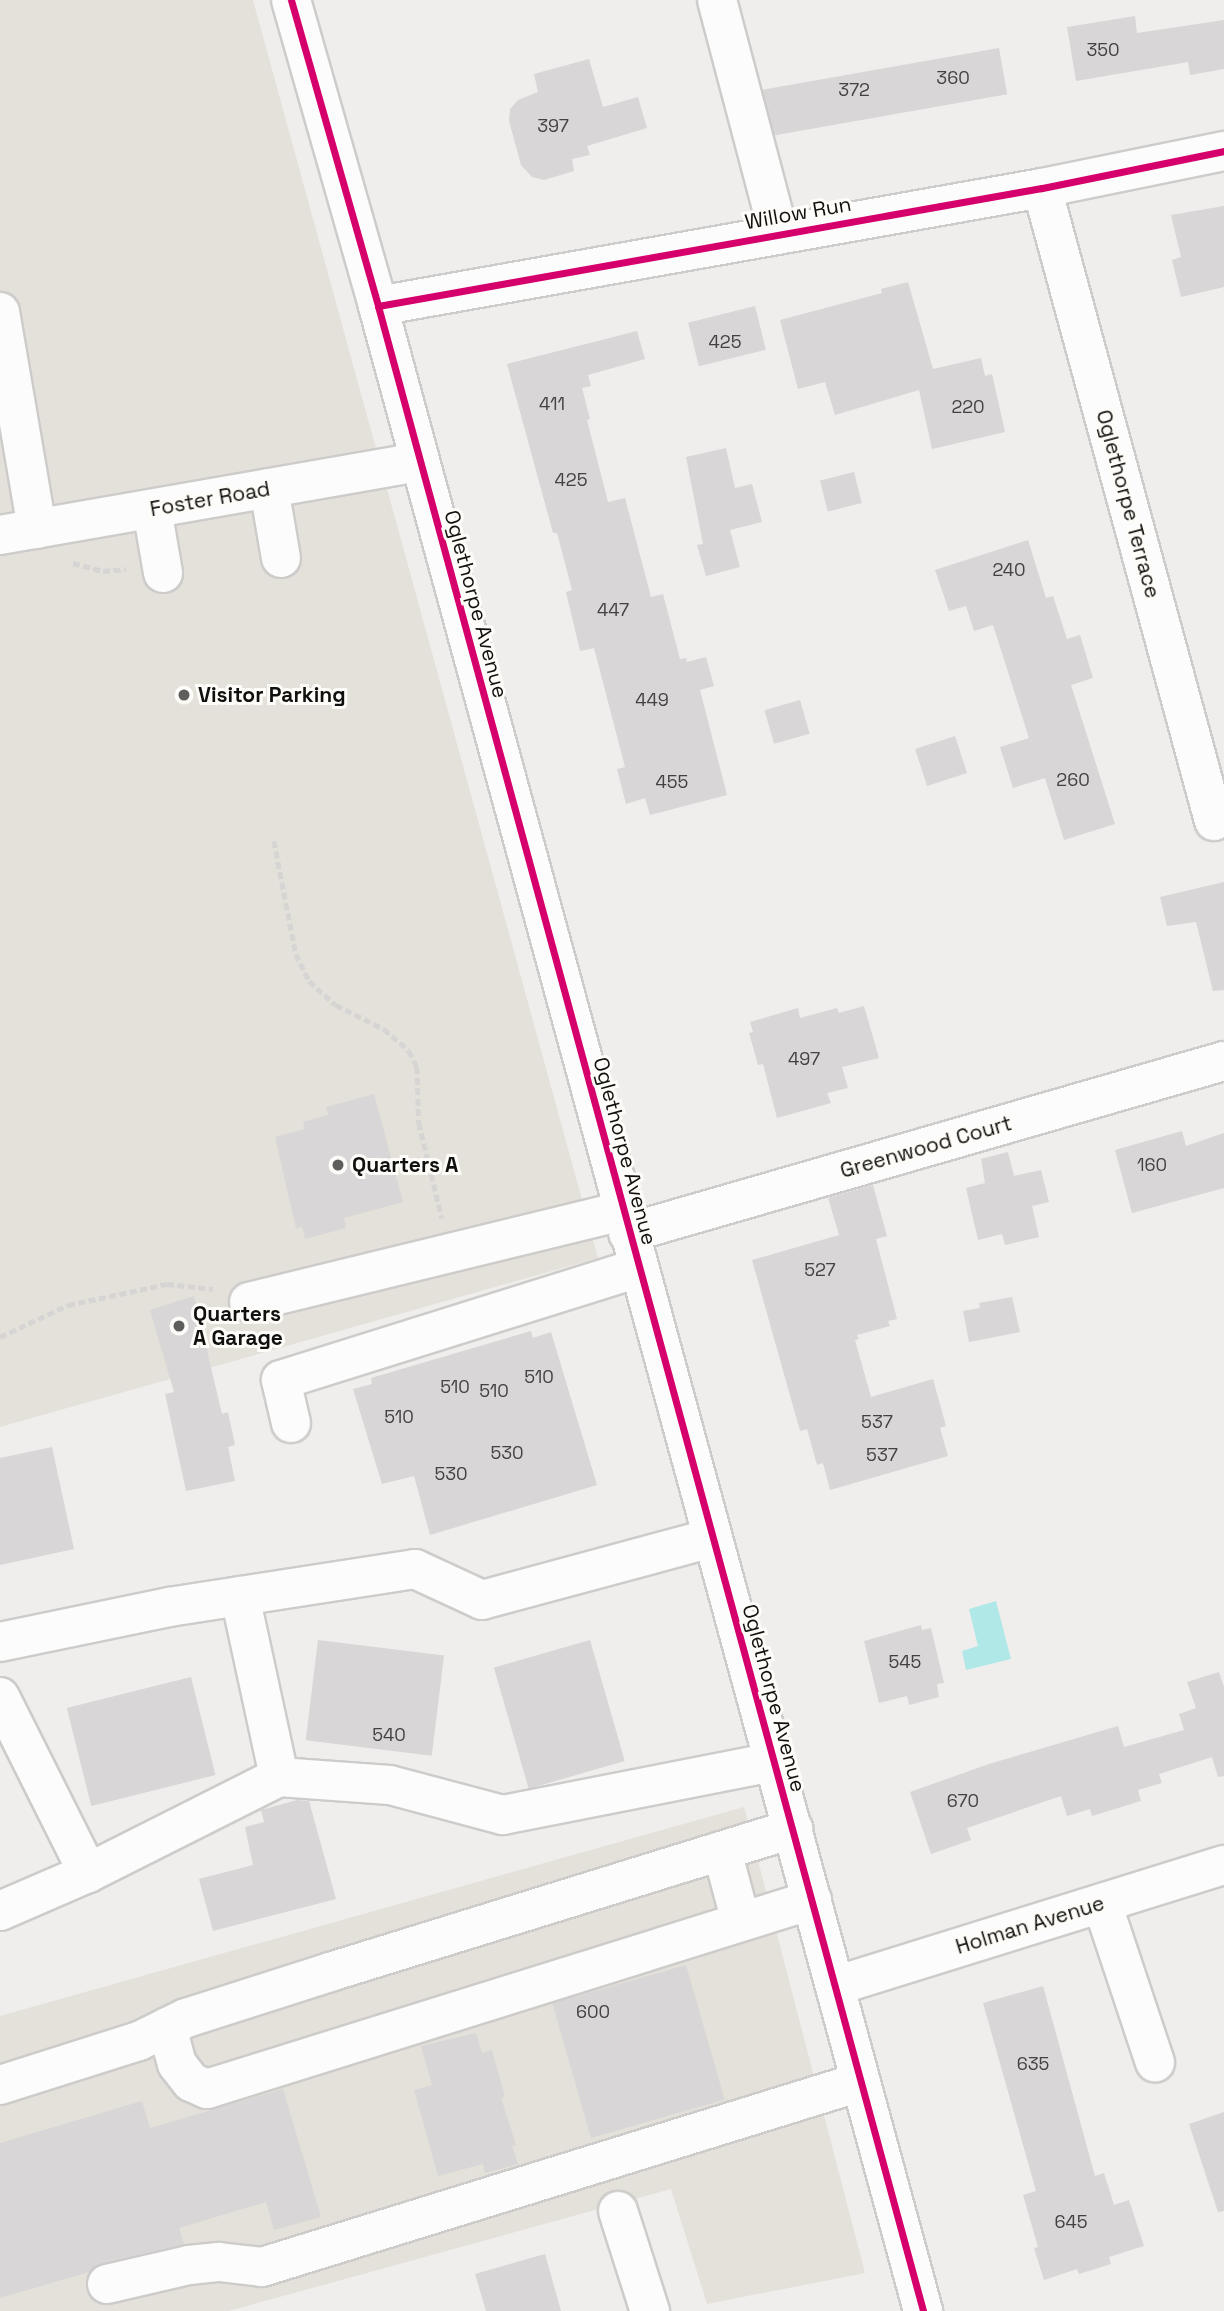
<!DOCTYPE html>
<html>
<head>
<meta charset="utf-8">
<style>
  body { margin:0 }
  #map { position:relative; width:1224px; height:2311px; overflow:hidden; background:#efeeec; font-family:"Space Grotesk",sans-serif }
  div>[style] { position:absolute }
  .built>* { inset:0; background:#e4e1da }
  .water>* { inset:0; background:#b0e8e8 }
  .building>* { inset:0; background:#d8d6d6; transform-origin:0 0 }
  .path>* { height:4.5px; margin-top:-2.25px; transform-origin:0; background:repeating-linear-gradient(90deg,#d6d5d4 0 7px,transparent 0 10.5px) }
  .roads { filter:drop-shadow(2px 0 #cdccca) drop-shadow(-2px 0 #cdccca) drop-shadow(0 2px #cdccca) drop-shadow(0 -2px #cdccca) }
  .minor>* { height:38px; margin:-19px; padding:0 19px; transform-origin:19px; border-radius:19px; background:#fdfcfc }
  .major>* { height:38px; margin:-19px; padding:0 19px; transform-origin:19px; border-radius:19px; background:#fdfcfc }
  .cycleway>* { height:7px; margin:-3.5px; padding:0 3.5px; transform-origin:3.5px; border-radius:3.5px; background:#d6006c }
  .dots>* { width:19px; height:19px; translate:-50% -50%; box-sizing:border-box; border:4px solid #fdfcf8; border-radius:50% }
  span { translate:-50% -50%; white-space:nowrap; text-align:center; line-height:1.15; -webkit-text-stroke:6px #fdfcf8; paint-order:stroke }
  .number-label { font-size:18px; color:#434241 }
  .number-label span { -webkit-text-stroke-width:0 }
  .street-label { font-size:21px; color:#10100e }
  .poi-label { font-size:21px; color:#10100e; font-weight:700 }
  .left { translate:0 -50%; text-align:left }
</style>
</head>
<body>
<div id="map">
  <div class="built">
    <i style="clip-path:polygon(0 0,253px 0,598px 1258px,0 1427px)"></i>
    <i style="clip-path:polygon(744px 1807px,865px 2273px,707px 2304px,671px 2189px,229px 2311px,0 2311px,0 2016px)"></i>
  </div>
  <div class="water">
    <i style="clip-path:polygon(996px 1601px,1011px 1659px,966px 1670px,962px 1651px,978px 1646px,969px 1609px)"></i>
  </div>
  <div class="building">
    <i style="clip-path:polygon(1135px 16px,1137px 33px,1224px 20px,1224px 69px,1190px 75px,1188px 62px,1076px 81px,1067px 27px)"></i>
    <i style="left:999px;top:48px;width:47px;height:240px;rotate:80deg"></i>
    <i style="clip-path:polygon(589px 59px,603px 107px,638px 97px,647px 128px,587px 146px,590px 155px,572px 159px,574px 171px,544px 180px,532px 177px,521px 165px,509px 121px,510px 109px,518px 100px,538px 92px,534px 74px)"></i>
    <i style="clip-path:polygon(1224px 206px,1224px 287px,1181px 297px,1172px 260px,1181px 257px,1171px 215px)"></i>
    <i style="clip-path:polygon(908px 282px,933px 369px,981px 358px,985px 376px,992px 374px,1005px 432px,932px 449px,919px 390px,835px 415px,825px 382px,798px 389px,780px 320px,882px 293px,881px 289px)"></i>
    <i style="left:755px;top:306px;width:45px;height:69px;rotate:76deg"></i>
    <i style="clip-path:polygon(637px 331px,645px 359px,588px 375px,591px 386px,582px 388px,590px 419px,587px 420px,608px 502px,625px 498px,651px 597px,663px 594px,680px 659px,686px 658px,687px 662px,706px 657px,714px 686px,700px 690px,727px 795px,650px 815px,645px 798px,626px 804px,617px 769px,625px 767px,594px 648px,580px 651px,566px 592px,572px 590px,557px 533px,553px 533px,507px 364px)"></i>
    <i style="clip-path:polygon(726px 448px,735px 488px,752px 484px,762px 522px,730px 530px,740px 567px,706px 576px,697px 545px,703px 544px,686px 457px)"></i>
    <i style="left:854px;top:472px;width:32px;height:35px;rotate:76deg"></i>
    <i style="clip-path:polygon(1028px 540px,1046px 598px,1053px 596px,1067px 639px,1080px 635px,1093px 678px,1071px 685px,1115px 824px,1064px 840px,1045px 778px,1013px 788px,1000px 747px,1029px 738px,993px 625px,974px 631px,966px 606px,949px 611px,935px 570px)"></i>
    <i style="left:800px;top:700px;width:35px;height:37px;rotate:74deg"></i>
    <i style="left:955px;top:736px;width:39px;height:42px;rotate:72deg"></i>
    <i style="clip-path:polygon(1224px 882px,1224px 990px,1213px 991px,1196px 922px,1167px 926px,1160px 897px)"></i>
    <i style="clip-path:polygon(864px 1006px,879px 1058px,842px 1067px,848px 1088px,827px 1093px,831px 1103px,777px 1118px,763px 1064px,758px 1065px,749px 1033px,753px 1032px,750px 1022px,798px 1008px,800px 1018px,837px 1008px,839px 1013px)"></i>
    <i style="clip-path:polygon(374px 1094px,403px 1202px,344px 1218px,346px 1228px,305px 1239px,302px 1227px,296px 1228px,275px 1137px,305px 1129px,303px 1122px,328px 1115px,326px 1107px)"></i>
    <i style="clip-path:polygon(1182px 1131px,1186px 1146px,1224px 1133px,1224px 1188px,1132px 1213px,1115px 1150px)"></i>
    <i style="clip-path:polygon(1008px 1152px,1014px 1176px,1041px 1170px,1049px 1202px,1032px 1206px,1039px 1237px,1005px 1245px,1002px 1234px,978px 1240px,966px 1188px,985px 1183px,981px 1159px)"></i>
    <i style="clip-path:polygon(873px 1185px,887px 1236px,876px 1239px,897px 1319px,888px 1321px,890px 1326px,857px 1335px,859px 1339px,855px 1340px,871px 1397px,933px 1379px,946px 1426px,940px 1428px,948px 1456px,830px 1490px,823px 1463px,817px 1465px,807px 1429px,800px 1431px,752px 1260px,839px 1235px,828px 1198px)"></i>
    <i style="clip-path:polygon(194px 1296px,222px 1414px,228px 1412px,235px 1445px,228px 1447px,235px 1481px,186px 1491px,165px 1394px,174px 1392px,150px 1310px)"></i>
    <i style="clip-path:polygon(1012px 1297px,1020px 1332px,969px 1342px,963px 1311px,980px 1308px,979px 1303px)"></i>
    <i style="clip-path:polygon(531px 1331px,533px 1338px,551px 1332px,597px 1485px,430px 1535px,414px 1476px,382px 1484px,353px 1389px,372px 1384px,371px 1378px)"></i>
    <i style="clip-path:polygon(52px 1447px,74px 1549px,0 1565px,0 1458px)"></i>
    <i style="clip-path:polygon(921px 1625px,922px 1630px,931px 1628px,944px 1683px,937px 1684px,939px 1697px,909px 1705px,907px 1696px,879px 1703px,864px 1641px)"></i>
    <i style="left:318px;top:1640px;width:127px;height:101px;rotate:7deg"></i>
    <i style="left:590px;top:1640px;width:126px;height:100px;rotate:74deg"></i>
    <i style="clip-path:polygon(1219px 1672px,1224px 1687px,1224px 1776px,1218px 1777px,1212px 1757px,1159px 1774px,1162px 1783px,1138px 1790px,1141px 1801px,1092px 1816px,1090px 1809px,1067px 1816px,1061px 1796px,967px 1828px,971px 1840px,931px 1854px,910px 1792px,989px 1764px,1118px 1726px,1124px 1747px,1184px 1730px,1179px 1714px,1196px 1708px,1187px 1682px)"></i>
    <i style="left:191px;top:1677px;width:101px;height:128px;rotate:76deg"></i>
    <i style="clip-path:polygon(297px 1800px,309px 1801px,336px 1899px,213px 1931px,199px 1879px,253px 1865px,245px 1827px,264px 1822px,261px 1810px)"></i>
    <i style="left:686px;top:1965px;width:140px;height:139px;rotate:74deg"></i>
    <i style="clip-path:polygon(1043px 1986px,1095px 2176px,1104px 2173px,1114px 2205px,1129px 2200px,1144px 2246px,1109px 2257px,1111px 2264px,1079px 2274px,1077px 2269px,1044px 2280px,1034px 2248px,1038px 2247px,1023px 2195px,1036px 2191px,983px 2003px)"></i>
    <i style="clip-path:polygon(476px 2033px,482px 2053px,492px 2050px,505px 2097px,501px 2098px,516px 2145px,512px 2146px,518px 2164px,485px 2173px,483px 2164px,438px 2176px,414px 2090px,432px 2085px,421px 2046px)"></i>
    <i style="clip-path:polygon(283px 2089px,321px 2217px,274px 2230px,266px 2202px,179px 2228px,184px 2244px,102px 2263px,89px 2272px,0 2298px,0 2143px,142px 2101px,150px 2128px)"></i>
    <i style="clip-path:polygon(1224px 2112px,1224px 2211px,1218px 2212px,1189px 2124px)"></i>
    <i style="clip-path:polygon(545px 2254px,561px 2311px,486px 2311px,475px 2274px)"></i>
  </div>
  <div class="path">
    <i style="left:73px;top:563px;width:31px;rotate:15deg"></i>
    <i style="left:103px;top:571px;width:23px;rotate:-5deg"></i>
    <i style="left:274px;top:841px;width:115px;rotate:79deg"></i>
    <i style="left:296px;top:954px;width:30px;rotate:64deg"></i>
    <i style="left:309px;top:981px;width:36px;rotate:42deg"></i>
    <i style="left:336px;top:1005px;width:54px;rotate:26.6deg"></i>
    <i style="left:384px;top:1029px;width:33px;rotate:41deg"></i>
    <i style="left:409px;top:1051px;width:18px;rotate:63deg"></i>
    <i style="left:417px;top:1067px;width:56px;rotate:88deg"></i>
    <i style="left:419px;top:1123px;width:98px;rotate:76.4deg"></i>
    <i style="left:0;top:1337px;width:75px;rotate:-25.2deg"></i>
    <i style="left:68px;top:1305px;width:101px;rotate:-12deg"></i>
    <i style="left:167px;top:1284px;width:46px;rotate:6.2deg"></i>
  </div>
  <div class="roads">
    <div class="minor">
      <i style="left:717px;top:0;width:242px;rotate:75.2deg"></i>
      <i style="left:1042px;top:188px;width:656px;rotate:74.8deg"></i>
      <i style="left:378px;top:306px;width:674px;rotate:-10.08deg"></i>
      <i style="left:1042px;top:188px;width:186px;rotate:-11.5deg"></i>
      <i style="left:0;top:312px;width:220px;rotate:80.3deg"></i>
      <i style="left:269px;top:488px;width:71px;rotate:80.3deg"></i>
      <i style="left:152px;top:509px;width:65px;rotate:80.2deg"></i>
      <i style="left:0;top:535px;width:425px;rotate:-9.9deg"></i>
      <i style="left:628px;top:1233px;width:620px;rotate:-16.1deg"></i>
      <i style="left:249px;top:1302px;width:385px;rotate:-13.7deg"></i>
      <i style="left:291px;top:1423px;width:44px;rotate:-103.1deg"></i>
      <i style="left:281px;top:1380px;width:375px;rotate:-17.4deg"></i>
      <i style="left:240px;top:1596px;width:185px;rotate:77.8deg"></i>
      <i style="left:0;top:1642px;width:173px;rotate:-11.7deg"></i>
      <i style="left:169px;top:1607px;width:249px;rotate:-8.8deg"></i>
      <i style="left:415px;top:1569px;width:74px;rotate:24.8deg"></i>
      <i style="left:482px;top:1600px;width:238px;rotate:-15.1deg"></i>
      <i style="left:0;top:1697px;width:197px;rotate:63.4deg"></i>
      <i style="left:722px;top:1851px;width:73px;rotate:75deg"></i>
      <i style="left:1102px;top:1903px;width:168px;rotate:71.6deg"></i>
      <i style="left:0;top:1911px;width:96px;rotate:-23.4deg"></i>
      <i style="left:88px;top:1873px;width:214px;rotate:-26.7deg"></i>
      <i style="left:279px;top:1777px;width:111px;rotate:4.1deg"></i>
      <i style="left:390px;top:1785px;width:117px;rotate:14.9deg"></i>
      <i style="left:503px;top:1815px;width:276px;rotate:-11.1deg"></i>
      <i style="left:835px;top:1986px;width:407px;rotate:-17.3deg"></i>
      <i style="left:167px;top:2027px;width:38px;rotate:75deg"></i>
      <i style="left:177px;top:2064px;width:23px;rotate:52deg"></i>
      <i style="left:191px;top:2082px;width:17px;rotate:24deg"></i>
      <i style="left:207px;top:2089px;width:634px;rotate:-17.35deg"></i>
      <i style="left:0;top:2085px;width:146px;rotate:-17.6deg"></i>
      <i style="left:139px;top:2041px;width:52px;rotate:-26.1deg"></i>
      <i style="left:186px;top:2018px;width:151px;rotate:-17.7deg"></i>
      <i style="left:330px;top:1972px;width:485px;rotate:-17.2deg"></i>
      <i style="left:618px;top:2211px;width:105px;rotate:72.3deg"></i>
      <i style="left:107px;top:2284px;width:84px;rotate:-13deg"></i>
      <i style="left:189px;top:2265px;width:30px;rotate:-6deg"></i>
      <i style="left:219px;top:2262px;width:43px;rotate:6.6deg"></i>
      <i style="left:262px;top:2267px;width:626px;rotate:-17.19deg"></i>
    </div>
    <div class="major">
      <i style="left:291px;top:0;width:318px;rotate:74.1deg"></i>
      <i style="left:378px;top:306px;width:2078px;rotate:74.79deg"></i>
    </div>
  </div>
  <div class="cycleway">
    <i style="left:291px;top:0;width:318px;rotate:74.1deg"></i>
    <i style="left:378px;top:306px;width:2078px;rotate:74.79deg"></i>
    <i style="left:378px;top:306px;width:674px;rotate:-10.08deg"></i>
    <i style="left:1042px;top:188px;width:186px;rotate:-11.5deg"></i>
  </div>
  <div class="dots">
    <i style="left:184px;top:695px;background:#5e5e5c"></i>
    <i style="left:338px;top:1165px;background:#5e5e5c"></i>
    <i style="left:179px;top:1326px;background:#5e5e5c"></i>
  </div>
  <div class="number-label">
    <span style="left:1103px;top:50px">350</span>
    <span style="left:953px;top:78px">360</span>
    <span style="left:854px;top:90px">372</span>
    <span style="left:553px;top:126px">397</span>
    <span style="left:725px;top:342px">425</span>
    <span style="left:552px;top:404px">411</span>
    <span style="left:968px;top:407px">220</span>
    <span style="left:571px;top:480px">425</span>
    <span style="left:1009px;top:570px">240</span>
    <span style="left:613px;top:610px">447</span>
    <span style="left:652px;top:700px">449</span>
    <span style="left:1073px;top:780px">260</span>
    <span style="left:672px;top:782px">455</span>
    <span style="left:804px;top:1059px">497</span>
    <span style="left:1152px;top:1165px">160</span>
    <span style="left:820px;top:1270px">527</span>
    <span style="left:539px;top:1377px">510</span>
    <span style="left:455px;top:1387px">510</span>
    <span style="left:494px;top:1391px">510</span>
    <span style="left:399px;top:1417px">510</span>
    <span style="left:877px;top:1422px">537</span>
    <span style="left:507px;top:1453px">530</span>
    <span style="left:882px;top:1455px">537</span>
    <span style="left:451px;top:1474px">530</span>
    <span style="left:905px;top:1662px">545</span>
    <span style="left:389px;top:1735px">540</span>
    <span style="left:963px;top:1801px">670</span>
    <span style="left:593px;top:2012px">600</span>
    <span style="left:1033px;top:2064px">635</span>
    <span style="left:1071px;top:2222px">645</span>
  </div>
  <div class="street-label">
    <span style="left:798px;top:213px;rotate:-10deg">Willow Run</span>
    <span style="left:210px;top:499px;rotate:-10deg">Foster Road</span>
    <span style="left:1128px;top:504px;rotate:75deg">Oglethorpe Terrace</span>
    <span style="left:476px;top:604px;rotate:75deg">Oglethorpe Avenue</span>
    <span style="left:926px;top:1147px;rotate:-16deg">Greenwood Court</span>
    <span style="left:625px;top:1151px;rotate:75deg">Oglethorpe Avenue</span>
    <span style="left:774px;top:1698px;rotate:75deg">Oglethorpe Avenue</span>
    <span style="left:1030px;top:1925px;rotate:-17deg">Holman Avenue</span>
  </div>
  <div class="poi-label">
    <span class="left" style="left:198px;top:695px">Visitor Parking</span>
    <span class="left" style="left:352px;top:1165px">Quarters A</span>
    <span class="left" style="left:193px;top:1326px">Quarters<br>A Garage</span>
  </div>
</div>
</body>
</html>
